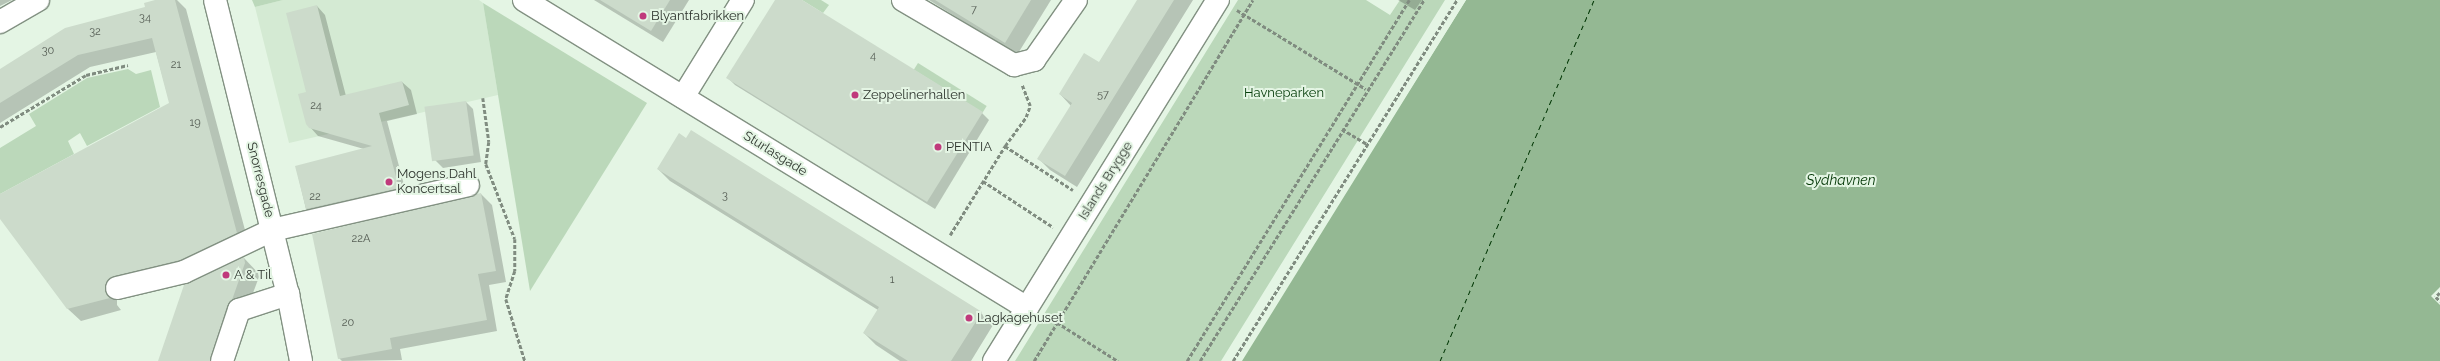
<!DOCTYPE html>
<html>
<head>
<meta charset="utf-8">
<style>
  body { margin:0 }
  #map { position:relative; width:2440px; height:361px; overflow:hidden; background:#e4f5e4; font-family:Raleway,sans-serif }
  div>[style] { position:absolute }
  .built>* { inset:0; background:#d4ead3 }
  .green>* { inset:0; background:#bbd8ba; transform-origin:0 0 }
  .water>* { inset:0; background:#94b893 }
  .pier>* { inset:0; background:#e4f5e4 }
  .shadow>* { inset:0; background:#0003 }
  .ferry>* { height:1px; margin-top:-0.5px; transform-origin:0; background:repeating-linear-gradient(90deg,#003503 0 5px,transparent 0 9px) }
  .building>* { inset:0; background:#ccdbcb; transform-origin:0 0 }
  .path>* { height:2.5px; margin-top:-1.25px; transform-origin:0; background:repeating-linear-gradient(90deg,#808c80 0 4px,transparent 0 6px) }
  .roads { filter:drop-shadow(1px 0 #829182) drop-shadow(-1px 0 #829182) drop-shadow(0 1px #829182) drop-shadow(0 -1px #829182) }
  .minor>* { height:22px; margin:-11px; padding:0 11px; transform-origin:11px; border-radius:11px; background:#fff }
  .dots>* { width:11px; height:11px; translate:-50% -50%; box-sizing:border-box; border:2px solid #e4f5e4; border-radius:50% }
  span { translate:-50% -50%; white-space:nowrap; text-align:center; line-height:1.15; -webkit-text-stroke:4px #e4f5e4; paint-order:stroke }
  .number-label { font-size:11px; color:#565e55 }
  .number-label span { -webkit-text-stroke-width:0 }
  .poi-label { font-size:13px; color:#2e352e }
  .left { translate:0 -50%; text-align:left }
  .park-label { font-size:13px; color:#063d0b }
  .street-label { font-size:13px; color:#2e352e }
  .water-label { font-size:14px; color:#003503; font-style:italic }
</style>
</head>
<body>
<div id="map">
  <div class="built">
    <i style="clip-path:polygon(283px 0,479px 0,483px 3px,498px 95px,289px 143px,255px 7px)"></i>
  </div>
  <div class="green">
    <i style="clip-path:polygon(252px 0,283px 0,255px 7px)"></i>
    <i style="clip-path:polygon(802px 0,821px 0,829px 5px,823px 13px)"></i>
    <i style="clip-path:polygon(1238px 0,1366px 0,1390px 15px,1400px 0,1445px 0,1221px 361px,1015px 361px)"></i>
    <i style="clip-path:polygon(483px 3px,647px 103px,530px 291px)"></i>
    <i style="left:918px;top:63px;width:81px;height:8px;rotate:32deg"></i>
    <i style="clip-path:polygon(128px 69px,136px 74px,151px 70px,160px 107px,87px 146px,80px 133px,68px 141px,74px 154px,0 194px,0 148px,36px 126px,29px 114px,87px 78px)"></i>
  </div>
  <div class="water">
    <i style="clip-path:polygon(1466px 0,2440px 0,2440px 287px,2431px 296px,2440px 305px,2440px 361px,1242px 361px)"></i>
  </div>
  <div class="pier">
    <i style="clip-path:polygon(1464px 0,1466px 0,1240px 361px,1240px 360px)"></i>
  </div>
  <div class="shadow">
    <i style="clip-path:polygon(0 0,12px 0,0 6px)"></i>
    <i style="clip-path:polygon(159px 0,177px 0,186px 9px,249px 245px,117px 298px,117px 305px,121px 310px,81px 321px,68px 309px,0 217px,0 195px,170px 104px,156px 52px,90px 67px,0 123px,0 70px,146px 8px)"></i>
    <i style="clip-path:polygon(594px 0,689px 0,663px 42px)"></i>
    <i style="clip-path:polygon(776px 0,800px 0,982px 113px,989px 120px,935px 209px,735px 85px,728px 78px)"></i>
    <i style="clip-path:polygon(929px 0,1051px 0,1017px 55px)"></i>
    <i style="clip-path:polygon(1139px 0,1193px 0,1077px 187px,1050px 170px,1039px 159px,1071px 106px,1060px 94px,1099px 63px)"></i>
    <i style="clip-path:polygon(1398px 0,1422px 0,1415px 10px)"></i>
    <i style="clip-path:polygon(317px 6px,325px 15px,346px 96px,402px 82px,411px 90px,417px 114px,387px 121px,407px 196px,315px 217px,306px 209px,296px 167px,364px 149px,318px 136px,310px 127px,308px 93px)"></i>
    <i style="clip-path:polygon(466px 102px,473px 109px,481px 162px,443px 168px,435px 160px)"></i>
    <i style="clip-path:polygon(658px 169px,981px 313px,993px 325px,971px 361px,900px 361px,876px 345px,864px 333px,878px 310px,670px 181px)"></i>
    <i style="clip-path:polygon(481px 194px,492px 205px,506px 282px,489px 285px,497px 331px,400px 349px,402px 360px,342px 361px,339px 358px)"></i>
    <i style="clip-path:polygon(244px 258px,258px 273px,259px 277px,227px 361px,160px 361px)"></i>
  </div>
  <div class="ferry">
    <i style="left:1440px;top:361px;width:392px;rotate:-66.9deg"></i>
  </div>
  <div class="building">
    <i style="clip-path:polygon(155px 0,175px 0,237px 233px,180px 260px,114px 276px,105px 285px,105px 291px,110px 298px,67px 309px,0 219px,0 194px,169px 103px,152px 38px,78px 55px,0 103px,0 69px,65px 28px,145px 7px,144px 3px)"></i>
    <i style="clip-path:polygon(600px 0,670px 0,651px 31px)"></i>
    <i style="clip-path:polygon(775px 0,802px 0,983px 112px,927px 202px,726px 78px)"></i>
    <i style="clip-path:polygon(935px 0,1031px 0,1005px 43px)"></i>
    <i style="clip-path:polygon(1137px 0,1174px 0,1065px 176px,1037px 159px,1072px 103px,1059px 94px,1084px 53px,1099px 62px)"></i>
    <i style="clip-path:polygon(317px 5px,340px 96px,402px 81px,409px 105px,379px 113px,399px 188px,306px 209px,295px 166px,372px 146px,309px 128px,306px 124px,298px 94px,306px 92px,286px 13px)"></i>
    <i style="left:466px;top:101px;width:55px;height:42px;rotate:82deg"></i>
    <i style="clip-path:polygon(691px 130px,982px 312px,951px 361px,908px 361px,863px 333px,879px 307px,657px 169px,679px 133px,686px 138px)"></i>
    <i style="clip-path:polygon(481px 193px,496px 271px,478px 274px,487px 320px,390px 338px,392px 349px,338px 359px,312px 234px)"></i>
    <i style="clip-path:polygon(244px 257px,245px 263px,232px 300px,227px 306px,210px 361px,158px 361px,184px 285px)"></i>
  </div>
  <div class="path">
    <i style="left:1237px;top:10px;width:151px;rotate:31.5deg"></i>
    <i style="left:483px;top:98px;width:44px;rotate:82.2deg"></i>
    <i style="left:489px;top:142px;width:22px;rotate:98deg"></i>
    <i style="left:486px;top:164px;width:80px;rotate:68.9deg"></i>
    <i style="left:515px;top:239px;width:32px;rotate:90deg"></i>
    <i style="left:515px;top:271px;width:29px;rotate:108deg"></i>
    <i style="left:506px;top:299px;width:65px;rotate:73deg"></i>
    <i style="left:0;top:127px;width:100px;rotate:-31.2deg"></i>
    <i style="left:86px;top:75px;width:43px;rotate:-13.4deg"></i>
    <i style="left:1342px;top:129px;width:29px;rotate:31deg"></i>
    <i style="left:1005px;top:146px;width:81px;rotate:32.9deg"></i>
    <i style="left:983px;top:181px;width:84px;rotate:33.3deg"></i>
    <i style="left:950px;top:235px;width:105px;rotate:-58.3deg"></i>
    <i style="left:1005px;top:146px;width:36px;rotate:-54deg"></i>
    <i style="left:1026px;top:117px;width:12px;rotate:-70deg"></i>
    <i style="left:1030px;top:106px;width:22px;rotate:-111deg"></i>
    <i style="left:2440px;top:293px;width:6px;rotate:135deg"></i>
    <i style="left:2436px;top:297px;width:6px;rotate:45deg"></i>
    <i style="left:1047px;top:316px;width:84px;rotate:32.4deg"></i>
    <i style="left:1034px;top:361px;width:422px;rotate:-58.8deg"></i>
    <i style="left:1187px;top:361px;width:424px;rotate:-58.4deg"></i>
    <i style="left:1200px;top:361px;width:425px;rotate:-58.2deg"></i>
    <i style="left:1233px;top:361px;width:425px;rotate:-58.2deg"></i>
  </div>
  <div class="roads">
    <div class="minor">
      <i style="left:215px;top:0;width:303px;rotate:76.1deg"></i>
      <i style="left:288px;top:294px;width:68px;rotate:79deg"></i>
      <i style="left:524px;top:0;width:590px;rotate:31.48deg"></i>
      <i style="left:903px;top:0;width:129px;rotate:30.4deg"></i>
      <i style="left:1014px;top:65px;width:21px;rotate:-14deg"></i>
      <i style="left:1034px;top:60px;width:73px;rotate:-55deg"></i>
      <i style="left:0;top:22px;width:44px;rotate:-30.1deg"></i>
      <i style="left:683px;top:97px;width:114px;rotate:-58.3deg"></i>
      <i style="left:117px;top:288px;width:69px;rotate:-13.4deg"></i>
      <i style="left:184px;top:272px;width:98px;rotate:-25.5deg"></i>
      <i style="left:272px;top:230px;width:201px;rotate:-12.9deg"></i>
      <i style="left:222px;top:361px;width:54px;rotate:-71.6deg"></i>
      <i style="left:239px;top:310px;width:52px;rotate:-18.1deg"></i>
      <i style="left:994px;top:361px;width:425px;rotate:-58.2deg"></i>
    </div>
  </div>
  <div class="dots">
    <i style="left:643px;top:16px;background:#c03a7c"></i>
    <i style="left:855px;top:95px;background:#c03a7c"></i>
    <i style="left:938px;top:147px;background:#c03a7c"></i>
    <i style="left:389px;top:182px;background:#c03a7c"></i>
    <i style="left:226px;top:275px;background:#c03a7c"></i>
    <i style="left:969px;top:318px;background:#c03a7c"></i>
  </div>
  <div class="number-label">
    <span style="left:974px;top:10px">7</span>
    <span style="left:145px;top:18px">34</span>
    <span style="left:95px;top:32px">32</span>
    <span style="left:48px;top:51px">30</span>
    <span style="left:873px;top:56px">4</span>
    <span style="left:176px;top:65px">21</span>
    <span style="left:1103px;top:95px">57</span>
    <span style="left:316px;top:106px">24</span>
    <span style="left:195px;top:123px">19</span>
    <span style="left:725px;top:196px">3</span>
    <span style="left:315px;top:197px">22</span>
    <span style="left:361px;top:239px">22A</span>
    <span style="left:892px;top:280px">1</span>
    <span style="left:348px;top:323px">20</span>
  </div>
  <div class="poi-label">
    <span class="left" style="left:651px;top:16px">Blyantfabrikken</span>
    <span class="left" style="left:863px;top:95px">Zeppelinerhallen</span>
    <span class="left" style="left:946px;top:147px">PENTIA</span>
    <span class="left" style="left:397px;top:182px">Mogens Dahl<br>Koncertsal</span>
    <span class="left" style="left:234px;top:275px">A &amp; Til</span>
    <span class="left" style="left:977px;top:318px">Lagkagehuset</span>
  </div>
  <div class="park-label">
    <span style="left:1284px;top:93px">Havneparken</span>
  </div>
  <div class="street-label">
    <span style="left:775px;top:154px;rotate:32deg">Sturlasgade</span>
    <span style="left:260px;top:180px;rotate:76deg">Snorresgade</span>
    <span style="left:1106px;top:181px;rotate:-58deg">Islands Brygge</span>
  </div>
  <div class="water-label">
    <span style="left:1841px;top:180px">Sydhavnen</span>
  </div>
</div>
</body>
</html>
